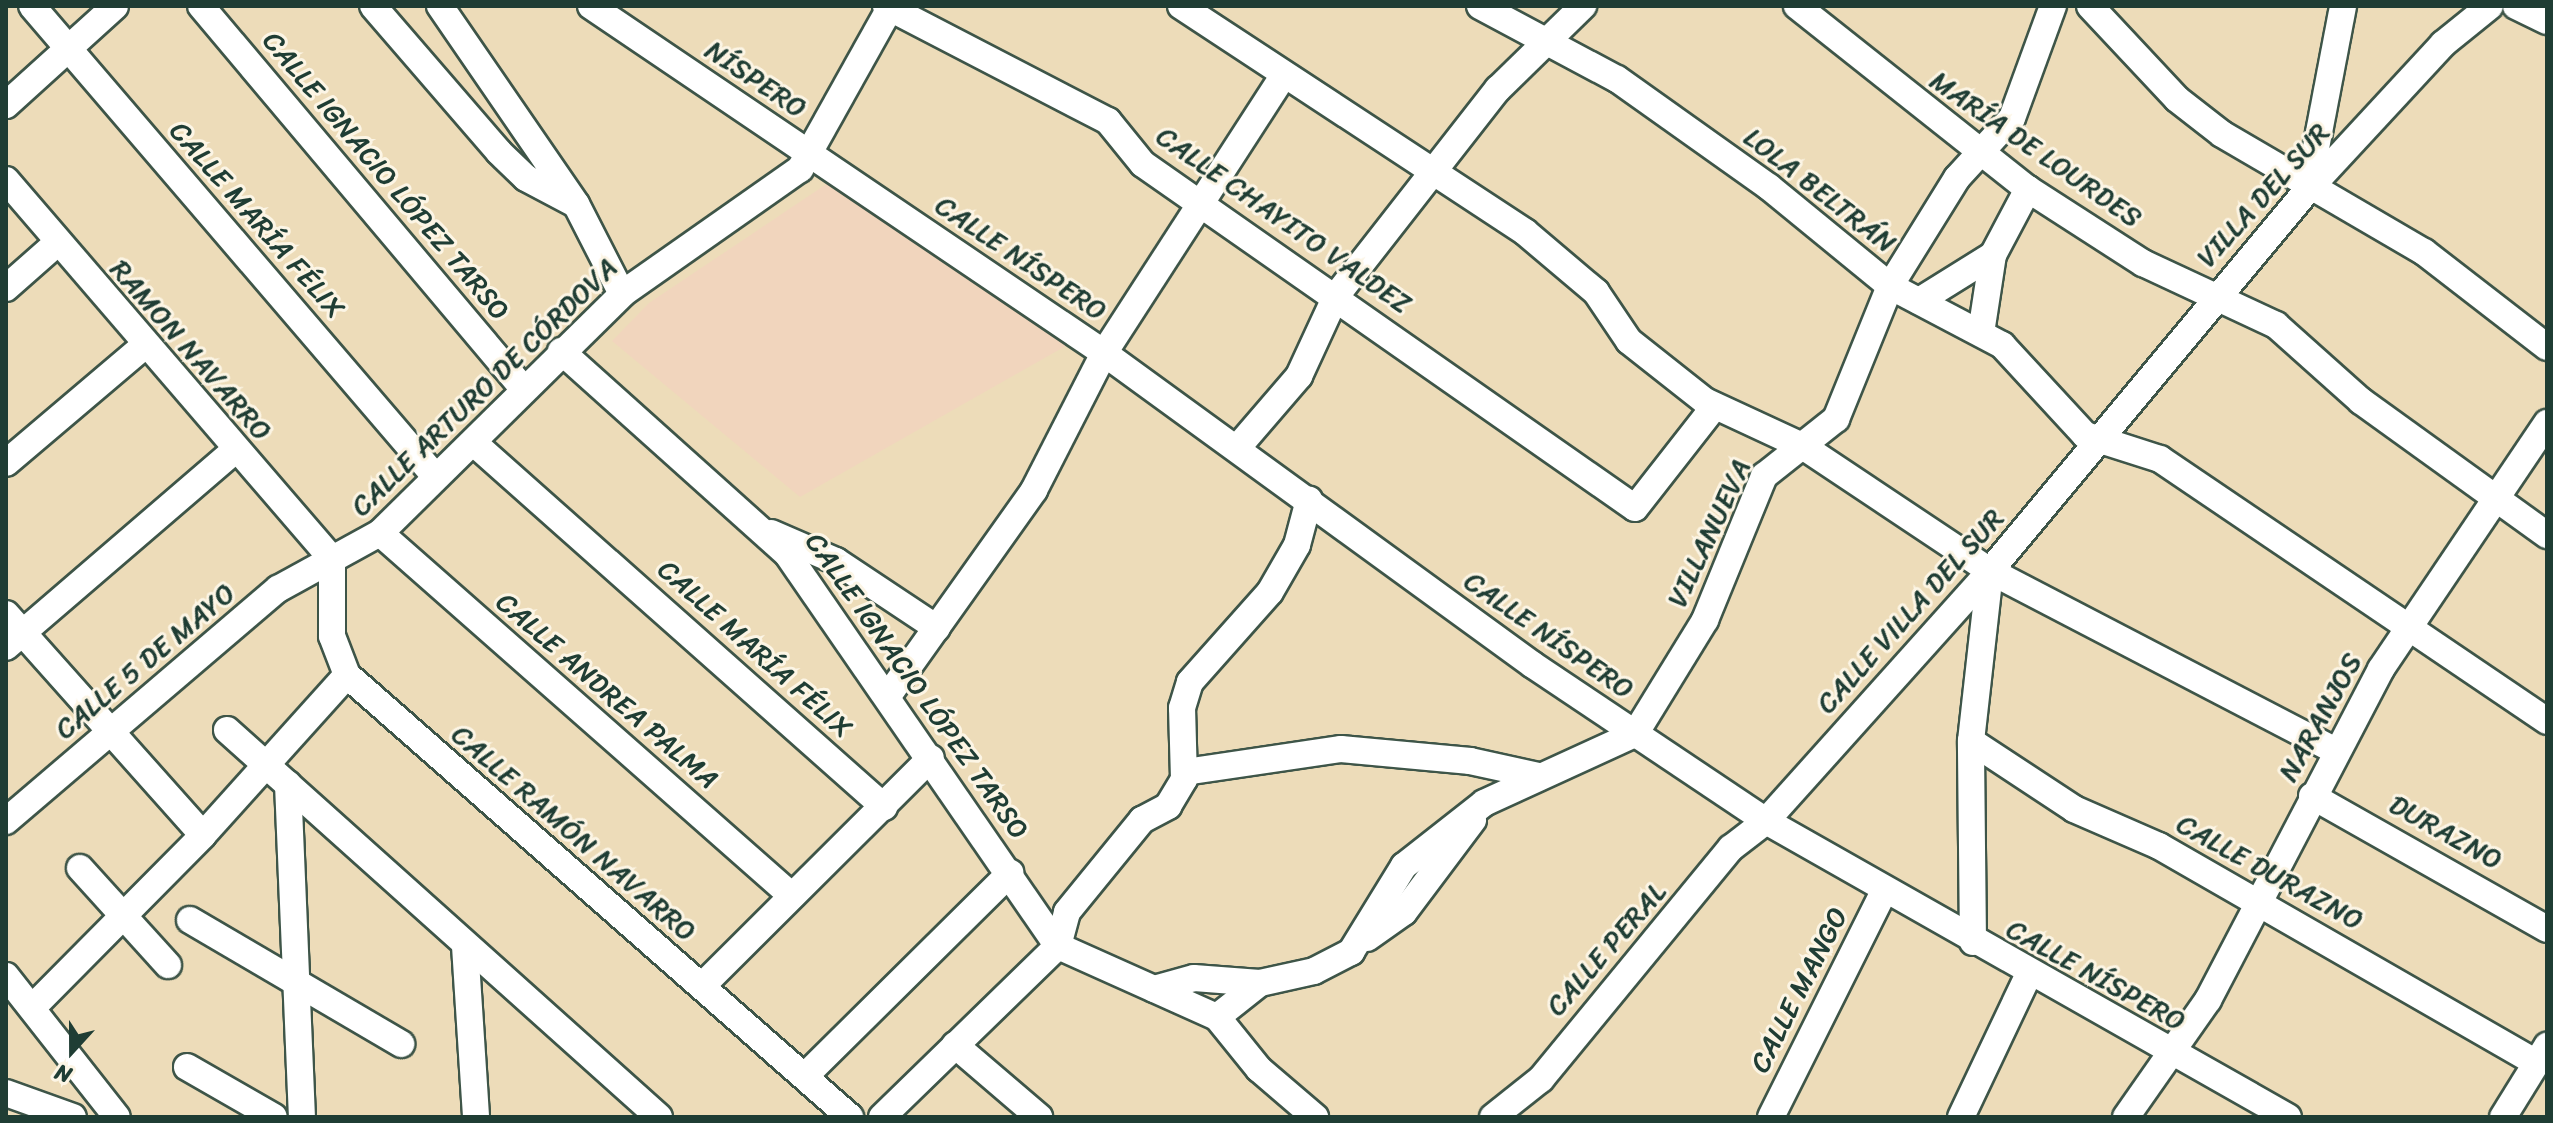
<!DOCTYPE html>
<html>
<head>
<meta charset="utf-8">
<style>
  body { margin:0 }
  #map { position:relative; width:2553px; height:1123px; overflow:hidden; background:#eddcb9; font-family:Sriracha,sans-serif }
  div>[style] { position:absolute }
  .built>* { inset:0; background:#f1d5bd }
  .roads { filter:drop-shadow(2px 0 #3e5548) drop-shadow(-2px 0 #3e5548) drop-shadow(0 2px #3e5548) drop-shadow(0 -2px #3e5548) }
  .minor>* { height:26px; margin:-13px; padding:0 13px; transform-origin:13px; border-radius:13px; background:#fff }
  span { translate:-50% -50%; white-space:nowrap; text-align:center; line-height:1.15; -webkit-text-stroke:6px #fcf5e5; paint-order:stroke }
  .street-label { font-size:28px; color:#1f3d34 }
  .frame { position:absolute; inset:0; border:8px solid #1f3d34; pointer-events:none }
  .north { position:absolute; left:32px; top:1011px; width:80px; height:80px; -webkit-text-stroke:6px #fcf5e5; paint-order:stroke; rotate:201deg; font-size:22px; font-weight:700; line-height:32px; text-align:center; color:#1f3d34 }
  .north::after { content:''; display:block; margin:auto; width:28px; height:36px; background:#1f3d34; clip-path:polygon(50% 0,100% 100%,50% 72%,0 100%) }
</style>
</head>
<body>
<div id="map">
  <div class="built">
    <i style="clip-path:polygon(834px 179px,1071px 343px,800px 497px,612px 341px,649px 303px)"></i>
  </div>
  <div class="roads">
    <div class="minor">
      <i style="left:32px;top:6px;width:618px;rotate:49.4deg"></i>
      <i style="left:201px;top:6px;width:500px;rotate:49.9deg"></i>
      <i style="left:373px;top:6px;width:193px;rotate:49.2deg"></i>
      <i style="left:499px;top:152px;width:37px;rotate:44deg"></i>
      <i style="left:526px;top:178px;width:53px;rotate:28deg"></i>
      <i style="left:440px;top:6px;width:240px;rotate:55.5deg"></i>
      <i style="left:576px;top:204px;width:101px;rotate:62.9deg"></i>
      <i style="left:591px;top:6px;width:619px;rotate:34.07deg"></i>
      <i style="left:1104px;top:353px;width:530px;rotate:36.03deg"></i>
      <i style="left:1533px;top:665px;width:280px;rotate:33.8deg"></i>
      <i style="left:1766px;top:821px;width:600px;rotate:29.56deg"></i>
      <i style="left:886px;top:6px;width:250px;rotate:27.4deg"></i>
      <i style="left:1108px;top:121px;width:55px;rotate:50.9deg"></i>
      <i style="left:1143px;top:164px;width:600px;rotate:34.96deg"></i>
      <i style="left:1635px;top:508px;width:128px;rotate:-52deg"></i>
      <i style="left:1181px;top:6px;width:412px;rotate:33.3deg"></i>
      <i style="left:1525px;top:232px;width:93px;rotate:40.2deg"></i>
      <i style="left:1596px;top:292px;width:59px;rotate:56deg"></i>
      <i style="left:1629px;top:341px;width:97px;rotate:38.3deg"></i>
      <i style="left:1705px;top:401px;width:109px;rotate:24.9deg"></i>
      <i style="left:1804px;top:447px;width:224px;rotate:33.7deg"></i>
      <i style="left:1990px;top:571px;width:391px;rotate:27.5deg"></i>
      <i style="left:1480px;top:6px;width:155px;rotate:28.1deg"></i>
      <i style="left:1617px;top:79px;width:186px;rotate:35.4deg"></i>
      <i style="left:1769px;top:187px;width:156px;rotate:39.3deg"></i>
      <i style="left:1890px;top:286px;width:127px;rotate:27.8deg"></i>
      <i style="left:2002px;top:345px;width:122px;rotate:47.3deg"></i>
      <i style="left:2085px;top:435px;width:79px;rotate:17.7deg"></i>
      <i style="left:2160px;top:459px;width:467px;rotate:34.1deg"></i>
      <i style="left:1797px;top:6px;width:295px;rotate:38.4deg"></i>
      <i style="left:2028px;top:189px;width:137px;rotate:32.8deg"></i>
      <i style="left:2143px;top:263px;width:147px;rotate:25deg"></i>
      <i style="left:2276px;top:325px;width:114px;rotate:41.8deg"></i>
      <i style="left:2361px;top:401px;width:229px;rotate:35.8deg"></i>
      <i style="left:2090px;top:6px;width:127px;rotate:46.9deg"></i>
      <i style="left:2177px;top:99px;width:57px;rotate:37.9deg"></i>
      <i style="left:2222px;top:134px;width:234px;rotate:30.3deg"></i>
      <i style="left:2424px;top:252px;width:155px;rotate:37.7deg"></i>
      <i style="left:2516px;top:6px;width:34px;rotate:26deg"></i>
      <i style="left:6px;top:105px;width:147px;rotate:-42.2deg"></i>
      <i style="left:6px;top:180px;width:500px;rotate:49.3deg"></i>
      <i style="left:332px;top:559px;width:77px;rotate:90deg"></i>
      <i style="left:332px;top:636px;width:42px;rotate:69deg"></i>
      <i style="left:347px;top:675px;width:670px;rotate:41.31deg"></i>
      <i style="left:2308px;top:190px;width:187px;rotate:-79.2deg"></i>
      <i style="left:6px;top:288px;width:68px;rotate:-41.4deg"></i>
      <i style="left:1919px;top:301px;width:87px;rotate:-31.9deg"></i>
      <i style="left:1981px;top:333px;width:79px;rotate:-81.3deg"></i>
      <i style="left:1993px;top:255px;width:75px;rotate:-62.1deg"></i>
      <i style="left:561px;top:351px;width:305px;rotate:41.9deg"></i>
      <i style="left:788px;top:555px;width:475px;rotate:55.4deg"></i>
      <i style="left:1058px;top:946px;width:174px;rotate:24.1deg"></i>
      <i style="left:1217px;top:1017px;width:67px;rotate:51.1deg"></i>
      <i style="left:1259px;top:1069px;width:74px;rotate:40.6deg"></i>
      <i style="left:475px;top:444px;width:547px;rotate:41.59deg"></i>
      <i style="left:1238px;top:447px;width:94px;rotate:-49.3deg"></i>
      <i style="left:1299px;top:376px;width:88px;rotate:-65.2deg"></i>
      <i style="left:1336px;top:296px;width:263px;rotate:-52deg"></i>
      <i style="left:1498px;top:89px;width:119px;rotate:-44.3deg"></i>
      <i style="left:6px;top:463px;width:182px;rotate:-40.3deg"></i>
      <i style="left:380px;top:533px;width:549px;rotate:41.38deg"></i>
      <i style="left:771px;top:533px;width:71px;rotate:23.3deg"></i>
      <i style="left:836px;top:561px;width:121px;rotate:33.6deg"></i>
      <i style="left:6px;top:614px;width:296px;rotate:48.3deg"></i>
      <i style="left:6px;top:647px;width:302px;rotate:-40.7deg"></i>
      <i style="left:890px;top:693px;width:249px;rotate:-54.6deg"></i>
      <i style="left:1034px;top:490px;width:154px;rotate:-62.9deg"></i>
      <i style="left:1104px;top:353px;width:330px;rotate:-57.1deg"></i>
      <i style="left:227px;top:730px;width:580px;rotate:41.86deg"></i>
      <i style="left:1971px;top:741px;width:123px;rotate:33.4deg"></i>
      <i style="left:2074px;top:809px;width:93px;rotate:23.5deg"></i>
      <i style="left:2159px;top:846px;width:436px;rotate:29.9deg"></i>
      <i style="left:1185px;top:772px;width:158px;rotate:-8.4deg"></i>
      <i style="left:1341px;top:749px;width:130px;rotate:5.3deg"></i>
      <i style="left:1470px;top:761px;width:71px;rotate:12.3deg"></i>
      <i style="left:288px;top:784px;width:333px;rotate:87.6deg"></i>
      <i style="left:2312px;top:796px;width:270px;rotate:29.5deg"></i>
      <i style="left:6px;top:821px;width:358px;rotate:-40.5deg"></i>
      <i style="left:278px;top:589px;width:116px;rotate:-28.8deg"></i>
      <i style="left:380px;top:533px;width:340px;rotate:-44.6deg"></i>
      <i style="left:622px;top:294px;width:218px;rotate:-35.1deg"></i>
      <i style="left:800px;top:169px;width:187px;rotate:-60.8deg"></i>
      <i style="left:80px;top:868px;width:131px;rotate:47.8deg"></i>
      <i style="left:190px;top:920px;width:245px;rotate:30.4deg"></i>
      <i style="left:1367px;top:938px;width:45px;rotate:-35.1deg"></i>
      <i style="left:1404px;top:912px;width:115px;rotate:-53.1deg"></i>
      <i style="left:1973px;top:942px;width:201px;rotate:-90.6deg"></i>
      <i style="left:1971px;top:741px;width:171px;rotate:-83.6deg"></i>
      <i style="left:465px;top:946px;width:171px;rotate:86.3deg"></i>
      <i style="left:1058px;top:946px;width:35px;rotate:-75deg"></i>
      <i style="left:1067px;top:912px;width:119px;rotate:-50.8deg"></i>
      <i style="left:1142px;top:820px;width:30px;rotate:-28deg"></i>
      <i style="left:1168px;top:806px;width:31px;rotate:-59deg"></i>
      <i style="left:1184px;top:779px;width:71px;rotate:-91.6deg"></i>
      <i style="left:1182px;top:708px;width:27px;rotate:-73deg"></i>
      <i style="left:1190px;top:682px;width:120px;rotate:-48.4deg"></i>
      <i style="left:1270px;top:592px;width:54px;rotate:-60.1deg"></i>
      <i style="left:1297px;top:545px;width:47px;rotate:-75.1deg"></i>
      <i style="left:6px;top:976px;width:179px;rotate:51.8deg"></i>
      <i style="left:702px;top:986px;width:323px;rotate:-44.9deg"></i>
      <i style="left:1154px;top:989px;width:41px;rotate:-15.4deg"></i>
      <i style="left:1194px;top:978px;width:66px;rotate:4.3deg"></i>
      <i style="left:32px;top:1008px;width:243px;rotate:-45.3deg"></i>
      <i style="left:203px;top:835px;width:215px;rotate:-48deg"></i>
      <i style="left:1217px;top:1017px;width:55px;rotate:-38.3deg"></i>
      <i style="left:1260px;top:983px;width:55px;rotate:-12.5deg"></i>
      <i style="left:1314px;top:971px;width:42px;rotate:-27.2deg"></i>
      <i style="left:1351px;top:952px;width:101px;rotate:-58.4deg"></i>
      <i style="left:1404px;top:866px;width:102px;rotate:-38.2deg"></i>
      <i style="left:1484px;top:803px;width:166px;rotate:-24.6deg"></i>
      <i style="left:1635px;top:734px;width:134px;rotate:-58.4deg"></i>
      <i style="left:1705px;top:620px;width:156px;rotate:-67.7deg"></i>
      <i style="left:1764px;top:476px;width:92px;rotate:-38.4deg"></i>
      <i style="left:1836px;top:419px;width:144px;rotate:-67.9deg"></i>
      <i style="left:1890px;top:286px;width:127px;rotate:-58.2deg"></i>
      <i style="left:1957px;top:178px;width:81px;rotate:-47.5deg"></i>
      <i style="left:2012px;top:118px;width:119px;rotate:-69.9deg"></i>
      <i style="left:955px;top:1045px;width:111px;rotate:40.6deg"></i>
      <i style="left:187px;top:1067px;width:100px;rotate:29.9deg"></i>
      <i style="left:805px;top:1076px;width:289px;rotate:-44.7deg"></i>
      <i style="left:6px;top:1093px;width:71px;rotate:19.7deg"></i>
      <i style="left:882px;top:1117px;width:245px;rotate:-44.2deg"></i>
      <i style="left:1493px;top:1117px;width:61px;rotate:-38.4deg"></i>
      <i style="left:1541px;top:1079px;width:299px;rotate:-50.6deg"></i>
      <i style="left:1731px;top:848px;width:44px;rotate:-37.6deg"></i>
      <i style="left:1766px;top:821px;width:336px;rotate:-48.1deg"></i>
      <i style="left:1990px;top:571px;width:496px;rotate:-50.2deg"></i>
      <i style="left:2308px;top:190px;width:199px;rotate:-47.2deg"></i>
      <i style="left:2443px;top:44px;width:60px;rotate:-39deg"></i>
      <i style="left:1771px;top:1117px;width:253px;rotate:-63.4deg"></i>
      <i style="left:1961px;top:1117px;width:158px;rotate:-64.6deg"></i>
      <i style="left:2126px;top:1117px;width:143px;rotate:-55deg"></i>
      <i style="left:2208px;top:1000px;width:373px;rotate:-62.4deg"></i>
      <i style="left:2381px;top:669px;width:297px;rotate:-56deg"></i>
      <i style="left:2503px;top:1117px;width:84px;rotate:-58.2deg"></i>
    </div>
  </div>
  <div class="street-label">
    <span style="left:756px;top:79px;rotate:34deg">NÍSPERO</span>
    <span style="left:2036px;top:149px;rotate:35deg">MARÍA DE LOURDES</span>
    <span style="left:386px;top:176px;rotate:50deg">CALLE IGNACIO LÓPEZ TARSO</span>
    <span style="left:1820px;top:190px;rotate:38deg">LOLA BELTRÁN</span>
    <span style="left:2263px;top:195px;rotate:-48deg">VILLA DEL SUR</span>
    <span style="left:257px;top:220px;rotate:49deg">CALLE MARÍA FÉLIX</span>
    <span style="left:1284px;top:220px;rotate:35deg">CALLE CHAYITO VALDEZ</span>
    <span style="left:1021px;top:258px;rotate:34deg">CALLE NÍSPERO</span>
    <span style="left:191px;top:350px;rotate:49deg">RAMON NAVARRO</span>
    <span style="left:484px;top:387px;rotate:-44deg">CALLE ARTURO DE CÓRDOVA</span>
    <span style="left:1709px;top:533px;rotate:-65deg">VILLANUEVA</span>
    <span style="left:1910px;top:611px;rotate:-48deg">CALLE VILLA DEL SUR</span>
    <span style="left:1549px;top:635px;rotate:35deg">CALLE NÍSPERO</span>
    <span style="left:755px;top:649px;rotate:42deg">CALLE MARÍA FÉLIX</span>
    <span style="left:145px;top:661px;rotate:-40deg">CALLE 5 DE MAYO</span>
    <span style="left:917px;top:686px;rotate:55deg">CALLE IGNACIO LÓPEZ TARSO</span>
    <span style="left:607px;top:691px;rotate:41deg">CALLE ANDREA PALMA</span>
    <span style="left:2320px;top:717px;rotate:-61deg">NARANJOS</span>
    <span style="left:2446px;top:832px;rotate:29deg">DURAZNO</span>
    <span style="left:574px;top:833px;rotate:41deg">CALLE RAMÓN NAVARRO</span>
    <span style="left:2270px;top:872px;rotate:29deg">CALLE DURAZNO</span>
    <span style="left:1606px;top:949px;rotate:-49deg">CALLE PERAL</span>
    <span style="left:2096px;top:975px;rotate:29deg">CALLE NÍSPERO</span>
    <span style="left:1799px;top:990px;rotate:-63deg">CALLE MANGO</span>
  </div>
  <div class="frame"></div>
  <div class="north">N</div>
</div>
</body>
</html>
